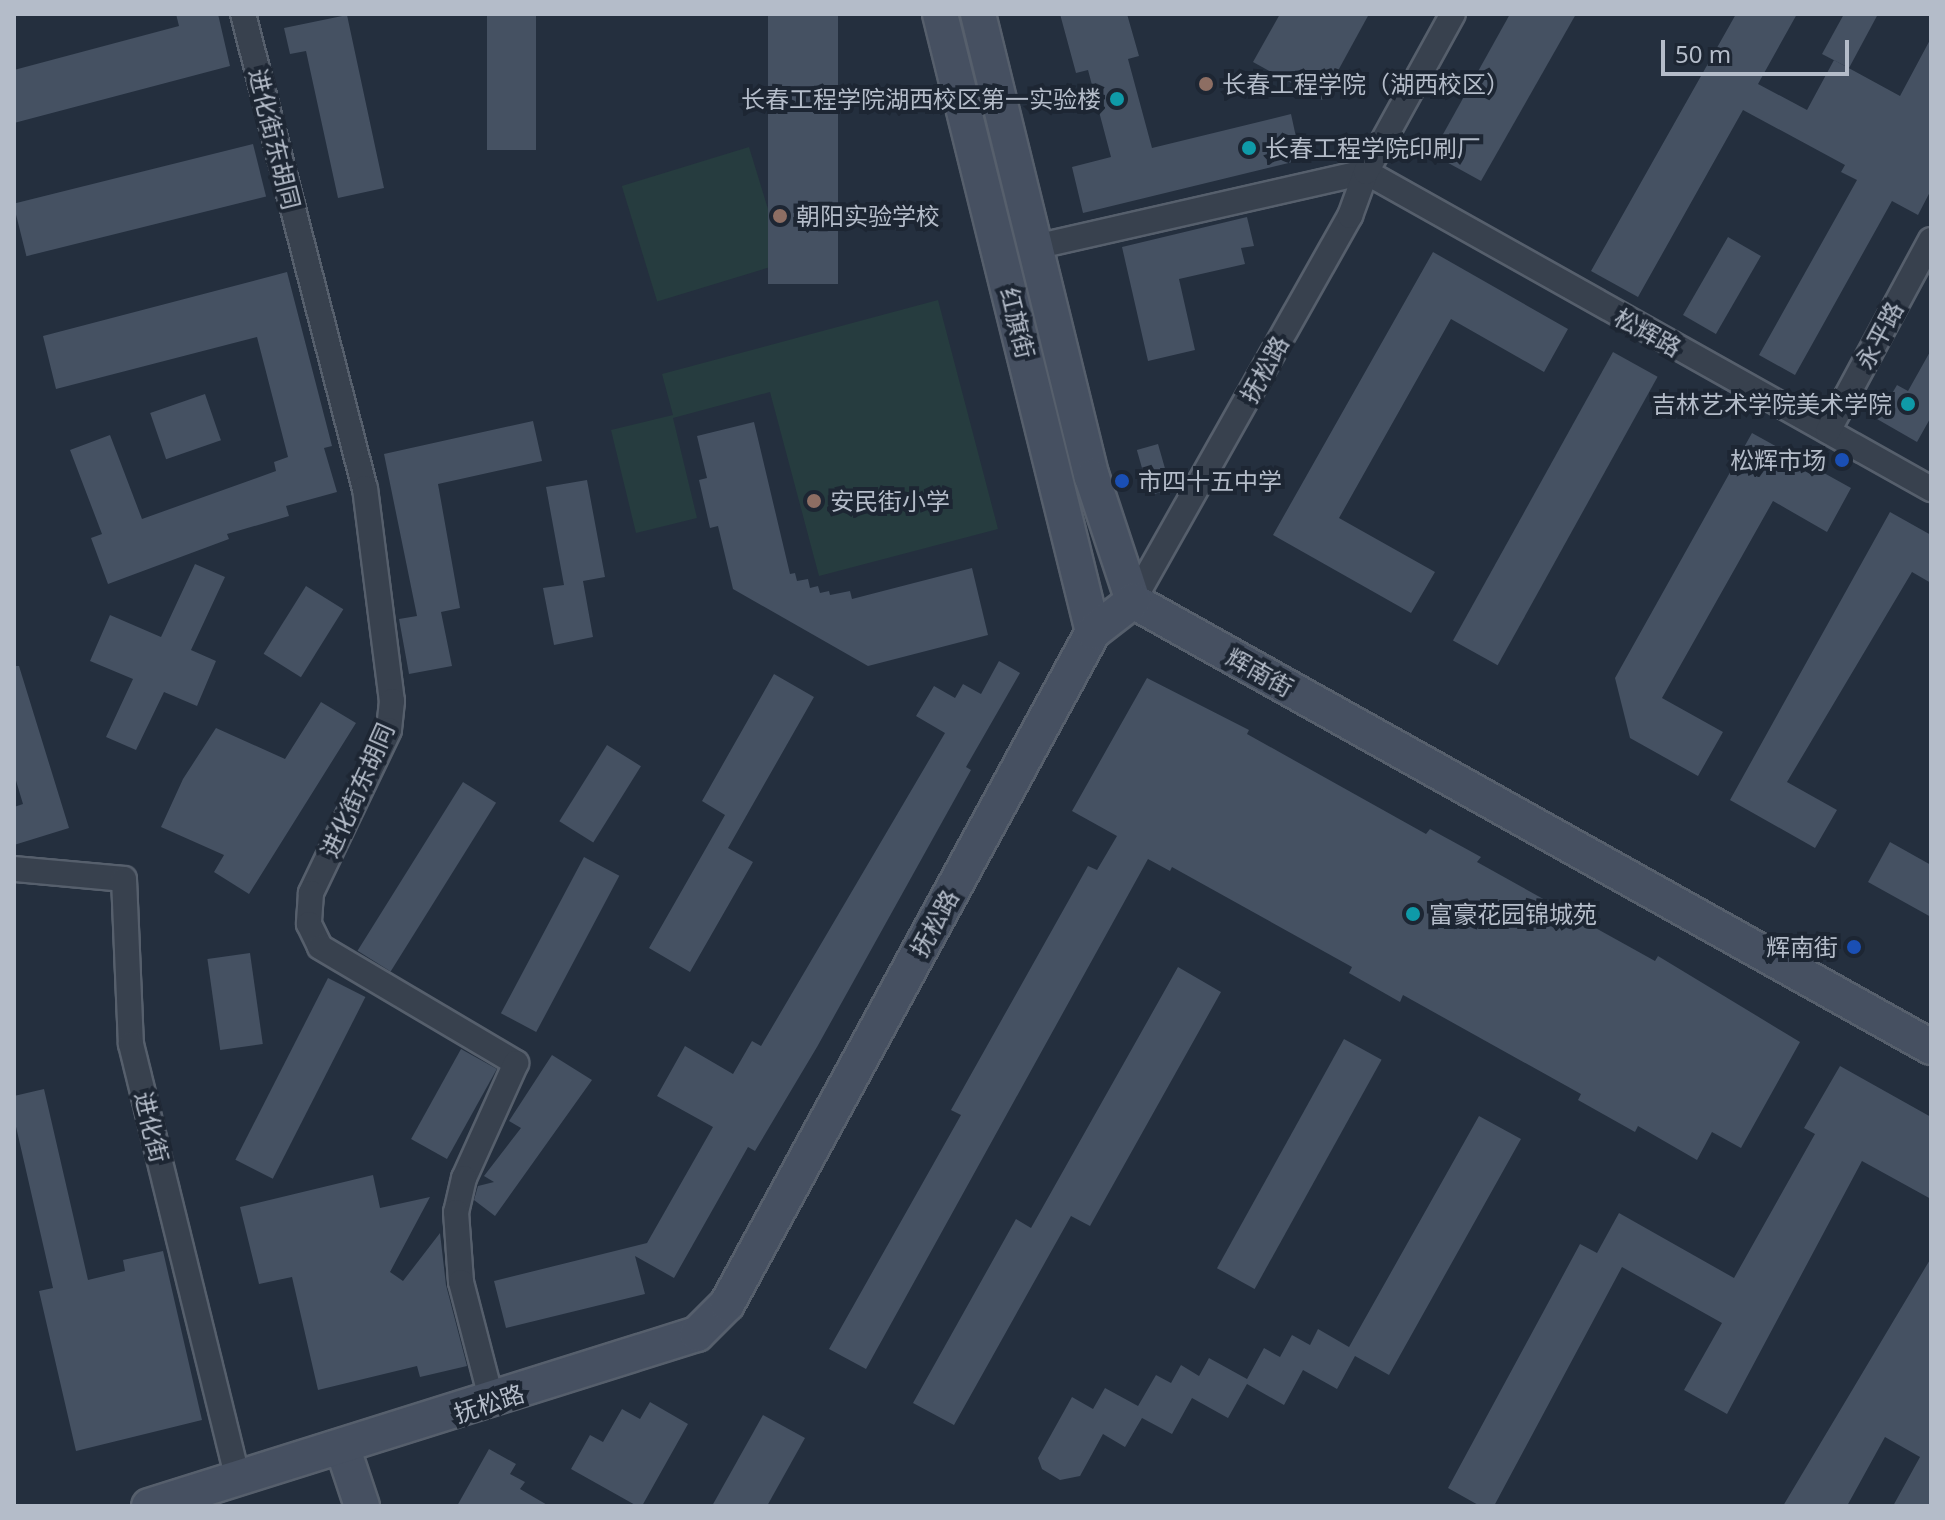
<!DOCTYPE html>
<html>
<head>
<meta charset="utf-8">
<style>
  body { margin:0 }
  #map { position:relative; width:1945px; height:1520px; overflow:hidden; background:#242f3e; font-family:"Noto Sans","Noto Sans SC",sans-serif }
  div>[style] { position:absolute }
  .green>* { inset:0; background:#263c3f; transform-origin:0 0 }
  .building>* { inset:0; background:#455162; transform-origin:0 0 }
  .roads { filter:drop-shadow(2px 0 #565f6c) drop-shadow(-2px 0 #565f6c) drop-shadow(0 2px #565f6c) drop-shadow(0 -2px #565f6c) }
  .street>* { height:24px; margin:-12px; padding:0 12px; transform-origin:12px; border-radius:12px; background:#38414e }
  .secondary>* { height:34px; margin:-17px; padding:0 17px; transform-origin:17px; border-radius:17px; background:#465061 }
  .dots>* { width:22px; height:22px; translate:-50% -50%; box-sizing:border-box; border:4px solid #1d2633; border-radius:50% }
  span { translate:-50% -50%; white-space:nowrap; text-align:center; line-height:1.15; -webkit-text-stroke:8px #1d2633; paint-order:stroke }
  .poi-label { font-size:24px; color:#b4bcc9 }
  .left { translate:0 -50%; text-align:left }
  .right { translate:-100% -50%; text-align:right }
  .street-label { font-size:24px; color:#b4bcc9 }
  .frame { position:absolute; inset:0; border:16px solid #b4bcc9; pointer-events:none }
  .scale { position:absolute; left:1661px; top:40px; width:188px; height:36px; box-sizing:border-box; border:4px solid #b4bcc9; border-top:0; padding-left:10px; font-size:24px; line-height:28px; white-space:nowrap; color:#b4bcc9; -webkit-text-stroke:6px #1d2633; paint-order:stroke }
</style>
</head>
<body>
<div id="map">
  <div class="green">
    <i style="left:749px;top:147px;width:121px;height:133px;rotate:73deg"></i>
    <i style="clip-path:polygon(938px 300px,998px 529px,819px 576px,770px 392px,673px 418px,697px 518px,636px 533px,611px 430px,673px 415px,662px 374px)"></i>
  </div>
  <div class="building">
    <i style="clip-path:polygon(176px 14px,218px 14px,230px 66px,14px 123px,14px 70px,179px 26px)"></i>
    <i style="left:487px;top:14px;width:49px;height:136px"></i>
    <i style="left:768px;top:14px;width:70px;height:270px"></i>
    <i style="clip-path:polygon(1060px 14px,1127px 14px,1139px 56px,1128px 59px,1152px 148px,1291px 114px,1301px 160px,1083px 213px,1072px 167px,1111px 157px,1088px 70px,1076px 73px)"></i>
    <i style="clip-path:polygon(1280px 14px,1369px 14px,1322px 100px,1253px 62px)"></i>
    <i style="clip-path:polygon(1510px 14px,1576px 14px,1481px 181px,1432px 154px)"></i>
    <i style="clip-path:polygon(1736px 14px,1797px 14px,1758px 84px,1807px 110px,1834px 60px,1900px 96px,1931px 38px,1931px 190px,1918px 215px,1892px 201px,1795px 375px,1759px 355px,1857px 180px,1841px 172px,1845px 165px,1743px 110px,1638px 297px,1591px 271px)"></i>
    <i style="clip-path:polygon(1844px 14px,1878px 14px,1849px 68px,1822px 54px)"></i>
    <i style="clip-path:polygon(347px 15px,384px 188px,338px 198px,306px 51px,290px 54px,284px 28px)"></i>
    <i style="left:253px;top:144px;width:54px;height:247px;rotate:76deg"></i>
    <i style="clip-path:polygon(1247px 217px,1254px 246px,1241px 248px,1245px 264px,1179px 279px,1195px 350px,1148px 361px,1122px 247px)"></i>
    <i style="left:1728px;top:237px;width:38px;height:90px;rotate:30deg"></i>
    <i style="clip-path:polygon(1433px 252px,1568px 329px,1544px 372px,1451px 319px,1339px 518px,1435px 572px,1411px 613px,1273px 535px)"></i>
    <i style="clip-path:polygon(287px 272px,332px 446px,324px 448px,337px 492px,286px 506px,289px 516px,227px 534px,229px 539px,108px 584px,91px 538px,102px 534px,70px 450px,110px 435px,142px 519px,276px 471px,274px 462px,288px 457px,257px 337px,56px 389px,43px 336px)"></i>
    <i style="clip-path:polygon(1931px 350px,1931px 417px,1917px 442px,1877px 419px,1897px 385px,1908px 391px)"></i>
    <i style="left:1613px;top:352px;width:51px;height:330px;rotate:29deg"></i>
    <i style="left:205px;top:394px;width:49px;height:58px;rotate:71deg"></i>
    <i style="clip-path:polygon(533px 421px,542px 461px,438px 484px,460px 608px,441px 612px,452px 666px,409px 674px,399px 619px,417px 616px,384px 454px)"></i>
    <i style="clip-path:polygon(754px 422px,790px 574px,795px 573px,797px 581px,808px 579px,810px 588px,818px 586px,820px 593px,829px 591px,830px 595px,850px 591px,852px 599px,972px 568px,988px 635px,868px 666px,733px 589px,718px 526px,710px 528px,699px 480px,707px 478px,697px 436px)"></i>
    <i style="clip-path:polygon(1752px 433px,1851px 488px,1827px 532px,1773px 501px,1662px 698px,1723px 732px,1698px 776px,1630px 738px,1615px 678px)"></i>
    <i style="left:1158px;top:444px;width:47px;height:22px;rotate:74deg"></i>
    <i style="clip-path:polygon(587px 480px,605px 577px,583px 581px,593px 637px,554px 645px,543px 588px,564px 585px,546px 487px)"></i>
    <i style="clip-path:polygon(1890px 512px,1931px 535px,1931px 583px,1912px 572px,1787px 782px,1837px 810px,1815px 848px,1730px 800px)"></i>
    <i style="clip-path:polygon(195px 564px,225px 577px,191px 650px,216px 661px,197px 706px,164px 692px,136px 750px,106px 737px,133px 679px,90px 661px,110px 615px,161px 637px)"></i>
    <i style="left:306px;top:586px;width:44px;height:80px;rotate:32deg"></i>
    <i style="clip-path:polygon(999px 661px,1020px 673px,966px 767px,971px 770px,817px 1047px,755px 1151px,748px 1147px,674px 1278px,635px 1256px,645px 1294px,506px 1328px,494px 1281px,647px 1243px,713px 1127px,657px 1096px,685px 1046px,733px 1074px,752px 1041px,761px 1046px,945px 733px,916px 716px,934px 686px,955px 698px,963px 684px,981px 694px)"></i>
    <i style="clip-path:polygon(14px 666px,19px 666px,69px 828px,14px 845px,14px 807px,23px 804px,14px 774px)"></i>
    <i style="clip-path:polygon(774px 674px,814px 697px,728px 848px,753px 862px,690px 972px,649px 948px,725px 815px,702px 801px)"></i>
    <i style="clip-path:polygon(1147px 678px,1249px 730px,1247px 734px,1426px 834px,1430px 829px,1481px 857px,1477px 862px,1655px 961px,1658px 956px,1800px 1042px,1741px 1148px,1712px 1132px,1697px 1160px,1638px 1126px,1635px 1132px,1578px 1100px,1581px 1094px,1403px 995px,1400px 1002px,1349px 973px,1352px 967px,1172px 867px,1170px 871px,1148px 859px,866px 1369px,829px 1349px,961px 1115px,951px 1110px,1088px 866px,1097px 870px,1117px 836px,1072px 811px)"></i>
    <i style="clip-path:polygon(321px 702px,356px 723px,249px 894px,214px 872px,224px 855px,161px 827px,183px 779px,216px 728px,285px 759px)"></i>
    <i style="left:607px;top:745px;width:40px;height:90px;rotate:32deg"></i>
    <i style="left:463px;top:782px;width:39px;height:199px;rotate:32deg"></i>
    <i style="clip-path:polygon(1890px 842px,1931px 865px,1931px 917px,1868px 882px)"></i>
    <i style="left:584px;top:857px;width:40px;height:177px;rotate:28deg"></i>
    <i style="left:250px;top:953px;width:92px;height:43px;rotate:82deg"></i>
    <i style="clip-path:polygon(1178px 967px,1221px 992px,1090px 1226px,1071px 1216px,954px 1425px,913px 1403px,1016px 1219px,1031px 1228px)"></i>
    <i style="left:328px;top:978px;width:42px;height:204px;rotate:27deg"></i>
    <i style="left:1344px;top:1039px;width:43px;height:262px;rotate:29deg"></i>
    <i style="left:461px;top:1049px;width:41px;height:103px;rotate:29deg"></i>
    <i style="clip-path:polygon(552px 1055px,592px 1080px,495px 1216px,474px 1200px,478px 1186px,494px 1182px,484px 1176px,521px 1128px,509px 1121px)"></i>
    <i style="clip-path:polygon(1840px 1066px,1931px 1117px,1931px 1199px,1862px 1161px,1727px 1414px,1684px 1390px,1722px 1323px,1622px 1267px,1494px 1506px,1480px 1506px,1448px 1488px,1580px 1244px,1597px 1253px,1619px 1213px,1734px 1278px,1815px 1134px,1804px 1128px)"></i>
    <i style="clip-path:polygon(44px 1089px,88px 1280px,125px 1271px,123px 1260px,163px 1251px,202px 1420px,76px 1451px,39px 1291px,53px 1288px,14px 1118px,14px 1096px)"></i>
    <i style="clip-path:polygon(1479px 1116px,1521px 1139px,1389px 1375px,1355px 1356px,1337px 1389px,1303px 1370px,1284px 1405px,1247px 1384px,1228px 1418px,1192px 1398px,1172px 1434px,1142px 1418px,1125px 1447px,1103px 1434px,1080px 1476px,1060px 1480px,1042px 1469px,1038px 1458px,1072px 1397px,1093px 1409px,1105px 1388px,1138px 1406px,1156px 1375px,1171px 1383px,1181px 1365px,1199px 1376px,1209px 1358px,1247px 1379px,1264px 1348px,1280px 1357px,1292px 1335px,1310px 1345px,1318px 1329px,1349px 1347px)"></i>
    <i style="clip-path:polygon(373px 1175px,380px 1208px,430px 1197px,390px 1272px,403px 1281px,440px 1233px,446px 1285px,467px 1366px,420px 1377px,417px 1366px,318px 1390px,292px 1277px,259px 1284px,240px 1207px)"></i>
    <i style="clip-path:polygon(1931px 1258px,1931px 1506px,1893px 1506px,1920px 1457px,1885px 1437px,1847px 1506px,1783px 1506px)"></i>
    <i style="clip-path:polygon(650px 1402px,688px 1424px,642px 1506px,637px 1506px,571px 1469px,590px 1435px,603px 1442px,622px 1409px,640px 1419px)"></i>
    <i style="clip-path:polygon(763px 1415px,805px 1438px,767px 1506px,712px 1506px)"></i>
    <i style="clip-path:polygon(489px 1449px,516px 1464px,510px 1474px,525px 1482px,520px 1489px,549px 1506px,457px 1506px)"></i>
  </div>
  <div class="roads">
    <div class="street">
      <i style="left:243px;top:14px;width:489px;rotate:75.6deg"></i>
      <i style="left:365px;top:488px;width:215px;rotate:82.8deg"></i>
      <i style="left:392px;top:701px;width:29px;rotate:96deg"></i>
      <i style="left:389px;top:730px;width:181px;rotate:115.6deg"></i>
      <i style="left:311px;top:893px;width:31px;rotate:94deg"></i>
      <i style="left:309px;top:924px;width:25px;rotate:64deg"></i>
      <i style="left:320px;top:947px;width:228px;rotate:30.6deg"></i>
      <i style="left:516px;top:1063px;width:126px;rotate:114.3deg"></i>
      <i style="left:464px;top:1178px;width:35px;rotate:103deg"></i>
      <i style="left:456px;top:1212px;width:70px;rotate:85.9deg"></i>
      <i style="left:461px;top:1282px;width:124px;rotate:75.5deg"></i>
      <i style="left:1035px;top:247px;width:339px;rotate:-12.8deg"></i>
      <i style="left:1366px;top:172px;width:648px;rotate:29.3deg"></i>
      <i style="left:1828px;top:431px;width:217px;rotate:-61.7deg"></i>
      <i style="left:1133px;top:601px;width:442px;rotate:-60.6deg"></i>
      <i style="left:1350px;top:216px;width:47px;rotate:-70deg"></i>
      <i style="left:1366px;top:172px;width:180px;rotate:-61.2deg"></i>
      <i style="left:14px;top:869px;width:110px;rotate:5.2deg"></i>
      <i style="left:124px;top:879px;width:165px;rotate:87.6deg"></i>
      <i style="left:131px;top:1044px;width:448px;rotate:76.2deg"></i>
    </div>
    <div class="secondary">
      <i style="left:940px;top:14px;width:637px;rotate:76.09deg"></i>
      <i style="left:978px;top:14px;width:477px;rotate:76.2deg"></i>
      <i style="left:1092px;top:477px;width:131px;rotate:71.7deg"></i>
      <i style="left:1133px;top:601px;width:914px;rotate:29.2deg"></i>
      <i style="left:343px;top:1449px;width:60px;rotate:71.6deg"></i>
      <i style="left:149px;top:1506px;width:574px;rotate:-17.43deg"></i>
      <i style="left:697px;top:1334px;width:42px;rotate:-45deg"></i>
      <i style="left:727px;top:1304px;width:765px;rotate:-61.43deg"></i>
      <i style="left:1093px;top:632px;width:51px;rotate:-37.8deg"></i>
    </div>
  </div>
  <div class="dots">
    <i style="left:1206px;top:84px;background:#8d6e63"></i>
    <i style="left:1117px;top:99px;background:#0f9aa8"></i>
    <i style="left:1249px;top:148px;background:#0f9aa8"></i>
    <i style="left:780px;top:216px;background:#8d6e63"></i>
    <i style="left:1908px;top:404px;background:#0f9aa8"></i>
    <i style="left:1842px;top:460px;background:#1a4fb4"></i>
    <i style="left:1122px;top:481px;background:#1a4fb4"></i>
    <i style="left:814px;top:501px;background:#8d6e63"></i>
    <i style="left:1413px;top:914px;background:#0f9aa8"></i>
    <i style="left:1854px;top:947px;background:#1a4fb4"></i>
  </div>
  <div class="poi-label">
    <span class="left" style="left:1222px;top:84px">长春工程学院（湖西校区）</span>
    <span class="right" style="left:1101px;top:99px">长春工程学院湖西校区第一实验楼</span>
    <span class="left" style="left:1265px;top:148px">长春工程学院印刷厂</span>
    <span class="left" style="left:796px;top:216px">朝阳实验学校</span>
    <span class="right" style="left:1892px;top:404px">吉林艺术学院美术学院</span>
    <span class="right" style="left:1826px;top:460px">松辉市场</span>
    <span class="left" style="left:1138px;top:481px">市四十五中学</span>
    <span class="left" style="left:830px;top:501px">安民街小学</span>
    <span class="left" style="left:1429px;top:914px">富豪花园锦城苑</span>
    <span class="right" style="left:1838px;top:947px">辉南街</span>
  </div>
  <div class="street-label">
    <span style="left:275px;top:139px;rotate:76deg">进化街东胡同</span>
    <span style="left:1018px;top:323px;rotate:76deg">红旗街</span>
    <span style="left:1648px;top:332px;rotate:29deg">松辉路</span>
    <span style="left:1879px;top:335px;rotate:-62deg">永平路</span>
    <span style="left:1264px;top:369px;rotate:-61deg">抚松路</span>
    <span style="left:1260px;top:672px;rotate:29deg">辉南街</span>
    <span style="left:357px;top:790px;rotate:-66deg">进化街东胡同</span>
    <span style="left:934px;top:923px;rotate:-61deg">抚松路</span>
    <span style="left:152px;top:1127px;rotate:76deg">进化街</span>
    <span style="left:489px;top:1403px;rotate:-18deg">抚松路</span>
  </div>
  <div class="frame"></div>
  <div class="scale">50 m</div>
</div>
</body>
</html>
